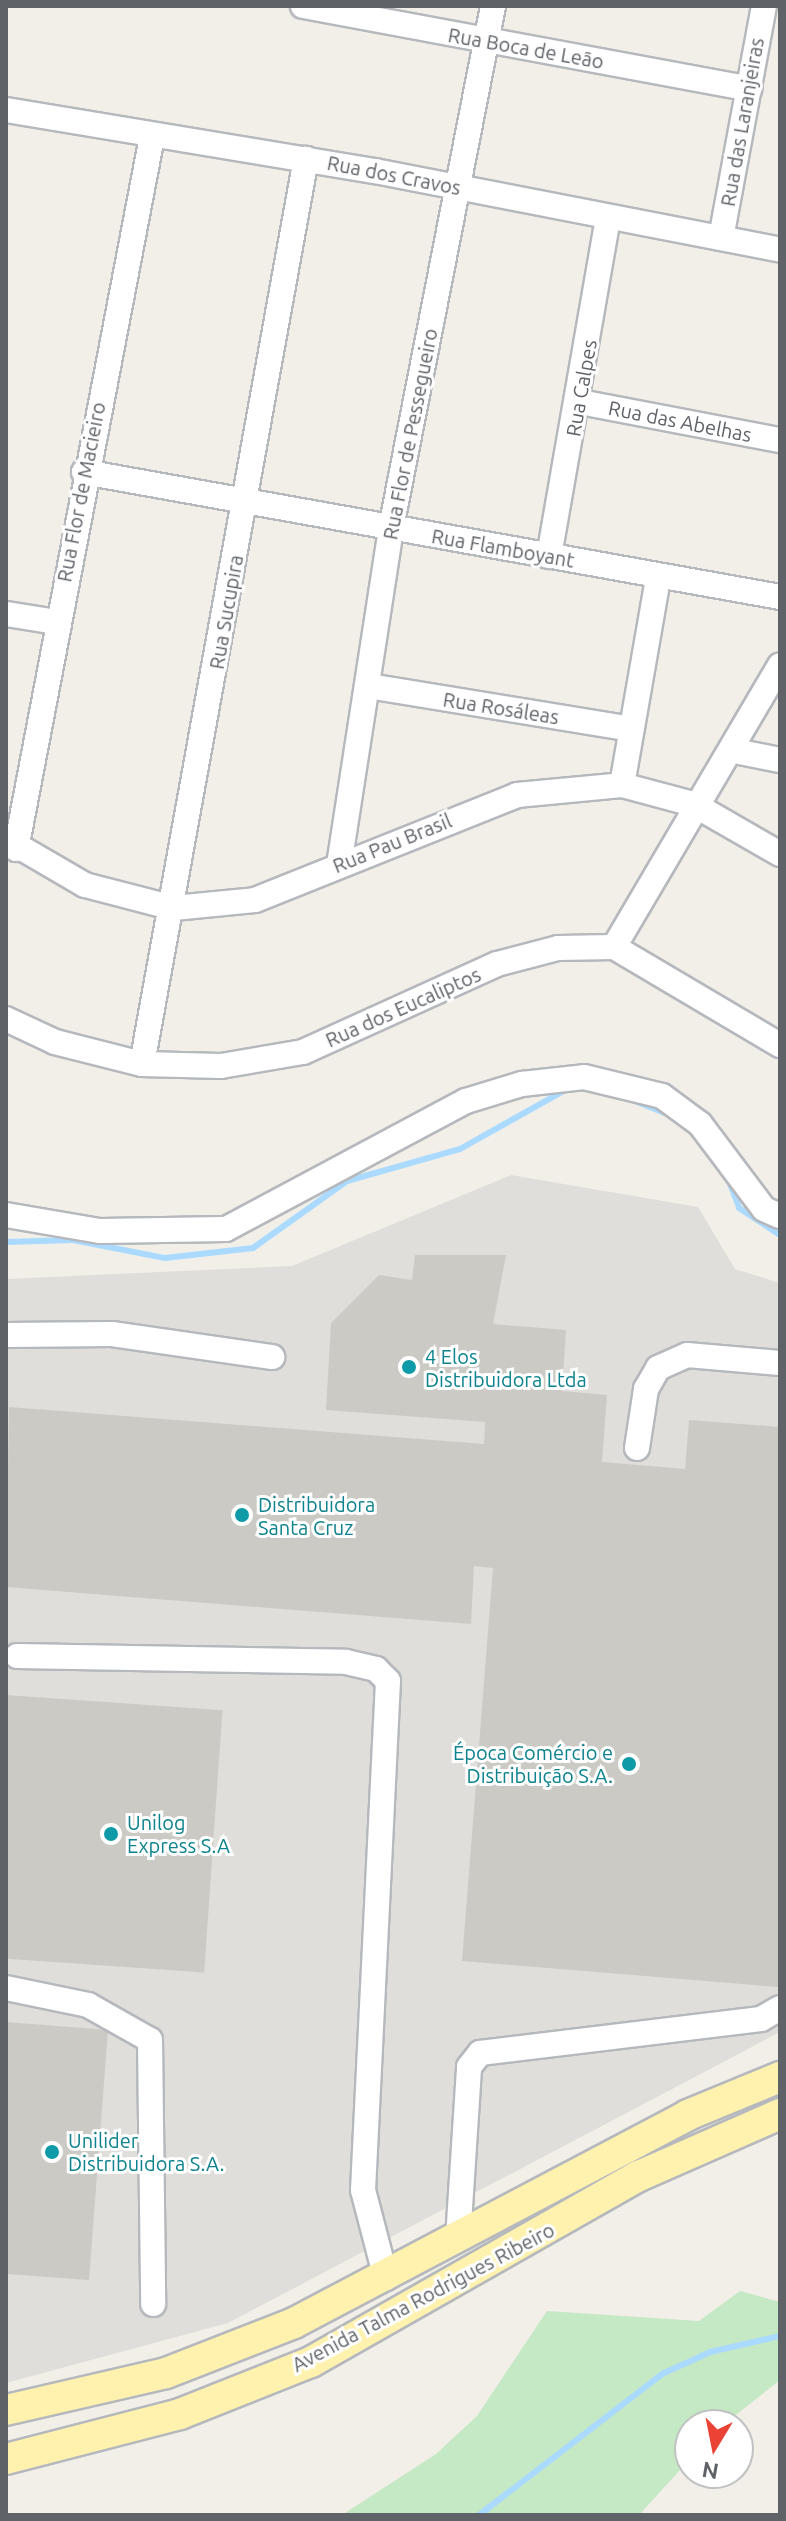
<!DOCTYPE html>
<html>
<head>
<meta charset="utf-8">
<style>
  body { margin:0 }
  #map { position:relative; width:786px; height:2521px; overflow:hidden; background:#f1efe8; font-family:Ubuntu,sans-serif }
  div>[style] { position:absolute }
  .industrial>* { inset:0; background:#e0deda }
  .green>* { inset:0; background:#c5e8c5 }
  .stream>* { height:6px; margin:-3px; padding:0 3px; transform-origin:3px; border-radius:3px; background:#aadaff }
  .building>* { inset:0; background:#cccac5; transform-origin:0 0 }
  .roads { filter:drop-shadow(2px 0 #b5b8bc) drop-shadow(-2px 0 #b5b8bc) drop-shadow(0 2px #b5b8bc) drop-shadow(0 -2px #b5b8bc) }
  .minor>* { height:24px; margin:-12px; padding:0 12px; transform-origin:12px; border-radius:12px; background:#fff }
  .major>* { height:30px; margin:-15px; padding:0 15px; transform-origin:15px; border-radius:15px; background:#fff2af }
  .dots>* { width:22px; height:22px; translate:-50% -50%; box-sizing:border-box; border:4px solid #fff; border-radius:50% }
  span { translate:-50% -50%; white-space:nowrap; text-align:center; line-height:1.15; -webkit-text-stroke:6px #fff; paint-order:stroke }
  .street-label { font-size:20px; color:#5f6368 }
  .culture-label { font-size:20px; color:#0d838f }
  .left { translate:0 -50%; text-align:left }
  .right { translate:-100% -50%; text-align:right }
  .frame { position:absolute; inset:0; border:8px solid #5f6368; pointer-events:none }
  .north { position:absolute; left:674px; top:2409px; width:80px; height:80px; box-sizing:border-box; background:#fff; border:2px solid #bfc1c3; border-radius:50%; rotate:190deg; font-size:22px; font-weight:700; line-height:32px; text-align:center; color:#5f6368 }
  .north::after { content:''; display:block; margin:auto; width:28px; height:36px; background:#ea4335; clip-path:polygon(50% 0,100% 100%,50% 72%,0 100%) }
</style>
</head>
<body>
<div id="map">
  <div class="industrial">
    <i style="clip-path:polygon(511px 1175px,698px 1207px,735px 1269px,780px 1283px,780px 2032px,228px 2323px,6px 2383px,6px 1279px,292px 1266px)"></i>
  </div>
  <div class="green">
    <i style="clip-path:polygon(740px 2291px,780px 2302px,780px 2380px,723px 2425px,690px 2425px,690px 2459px,639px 2515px,342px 2515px,436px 2454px,477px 2416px,547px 2311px,699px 2321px)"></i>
  </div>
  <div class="stream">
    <i style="left:635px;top:1101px;width:32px;rotate:22deg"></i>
    <i style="left:727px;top:1176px;width:34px;rotate:69deg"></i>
    <i style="left:739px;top:1208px;width:49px;rotate:33.4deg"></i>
    <i style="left:6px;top:1242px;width:67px;rotate:-1.7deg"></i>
    <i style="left:73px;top:1240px;width:94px;rotate:11.1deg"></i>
    <i style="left:165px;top:1258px;width:89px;rotate:-6.5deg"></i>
    <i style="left:253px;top:1248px;width:115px;rotate:-35.5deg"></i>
    <i style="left:347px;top:1181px;width:117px;rotate:-15.8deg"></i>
    <i style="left:460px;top:1149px;width:120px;rotate:-29.3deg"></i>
    <i style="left:479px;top:2515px;width:231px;rotate:-37.6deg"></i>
    <i style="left:662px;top:2374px;width:53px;rotate:-24.6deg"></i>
    <i style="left:710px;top:2352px;width:72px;rotate:-12.9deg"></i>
  </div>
  <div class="building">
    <i style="clip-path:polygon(415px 1255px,506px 1255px,493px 1324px,566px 1330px,562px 1391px,607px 1395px,602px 1462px,685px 1469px,689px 1420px,780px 1427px,778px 1987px,462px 1961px,493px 1568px,474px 1566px,471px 1624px,6px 1587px,9px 1407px,484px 1444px,485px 1422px,326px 1410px,331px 1323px,379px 1275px,412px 1280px)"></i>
    <i style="left:6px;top:1695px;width:217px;height:263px;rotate:4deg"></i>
    <i style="clip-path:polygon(6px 2022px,108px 2030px,89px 2280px,6px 2274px)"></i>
  </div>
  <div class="roads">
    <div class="minor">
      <i style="left:303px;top:6px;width:454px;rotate:10.5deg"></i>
      <i style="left:6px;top:110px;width:374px;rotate:9.4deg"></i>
      <i style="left:375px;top:171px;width:413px;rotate:11deg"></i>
      <i style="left:721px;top:238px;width:236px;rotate:-79.5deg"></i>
      <i style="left:580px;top:402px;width:204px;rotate:10.8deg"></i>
      <i style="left:84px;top:472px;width:707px;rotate:10.18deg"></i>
      <i style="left:549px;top:556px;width:342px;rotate:-80.1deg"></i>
      <i style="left:6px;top:614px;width:51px;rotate:9.1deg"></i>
      <i style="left:369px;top:686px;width:266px;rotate:9.3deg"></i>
      <i style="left:735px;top:751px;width:46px;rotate:11.3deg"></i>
      <i style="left:622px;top:785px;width:210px;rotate:-80.1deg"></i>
      <i style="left:6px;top:839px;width:91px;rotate:30.2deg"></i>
      <i style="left:85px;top:885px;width:92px;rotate:14.5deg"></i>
      <i style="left:174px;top:908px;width:81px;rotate:-5.6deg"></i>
      <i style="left:255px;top:900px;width:282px;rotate:-21.8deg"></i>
      <i style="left:517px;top:795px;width:105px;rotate:-5.4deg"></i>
      <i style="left:622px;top:785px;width:73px;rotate:15deg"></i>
      <i style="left:693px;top:804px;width:100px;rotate:29.9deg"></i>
      <i style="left:16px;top:849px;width:725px;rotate:-79.19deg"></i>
      <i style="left:339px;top:865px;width:341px;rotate:-81.2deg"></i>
      <i style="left:391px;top:528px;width:532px;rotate:-78.94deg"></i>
      <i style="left:614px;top:947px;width:327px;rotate:-59.5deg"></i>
      <i style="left:6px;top:1019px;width:54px;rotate:25.1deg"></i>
      <i style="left:55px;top:1042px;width:90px;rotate:14.2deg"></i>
      <i style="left:142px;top:1064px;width:79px;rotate:1.5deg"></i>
      <i style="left:221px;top:1066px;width:83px;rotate:-9.7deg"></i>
      <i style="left:303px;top:1052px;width:213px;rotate:-24.4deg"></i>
      <i style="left:497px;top:964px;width:63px;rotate:-14.7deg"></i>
      <i style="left:558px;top:948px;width:56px;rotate:-1deg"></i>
      <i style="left:614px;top:947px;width:193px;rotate:30.6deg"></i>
      <i style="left:142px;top:1064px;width:920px;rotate:-79.73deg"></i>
      <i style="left:6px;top:1215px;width:95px;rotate:9.7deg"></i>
      <i style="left:100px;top:1231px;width:126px;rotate:-0.9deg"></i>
      <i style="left:226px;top:1229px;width:272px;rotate:-28.1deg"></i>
      <i style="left:466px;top:1101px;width:59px;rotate:-16.9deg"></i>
      <i style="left:522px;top:1084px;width:62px;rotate:-6.4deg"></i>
      <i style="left:584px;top:1077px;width:80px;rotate:13.7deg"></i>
      <i style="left:662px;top:1096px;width:47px;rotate:36.4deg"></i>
      <i style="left:700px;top:1124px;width:106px;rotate:53deg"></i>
      <i style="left:764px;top:1209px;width:17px;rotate:24deg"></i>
      <i style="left:6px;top:1335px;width:106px;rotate:-0.5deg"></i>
      <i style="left:112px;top:1334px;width:162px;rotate:8.2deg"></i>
      <i style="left:637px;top:1448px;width:60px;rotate:-81.3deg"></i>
      <i style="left:646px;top:1389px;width:24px;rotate:-60deg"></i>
      <i style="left:658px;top:1368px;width:32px;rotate:-24deg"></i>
      <i style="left:687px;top:1355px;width:93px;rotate:4.9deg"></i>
      <i style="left:17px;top:1656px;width:329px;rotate:1deg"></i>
      <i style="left:346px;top:1662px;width:31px;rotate:13deg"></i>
      <i style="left:376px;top:1669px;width:17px;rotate:45deg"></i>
      <i style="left:388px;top:1681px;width:510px;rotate:92.81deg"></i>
      <i style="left:363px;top:2190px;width:91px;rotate:75.4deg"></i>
      <i style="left:6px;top:1988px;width:84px;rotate:11.7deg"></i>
      <i style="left:88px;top:2005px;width:71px;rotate:29.4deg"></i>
      <i style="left:150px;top:2040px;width:264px;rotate:89.3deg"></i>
      <i style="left:458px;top:2239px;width:172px;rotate:-86.3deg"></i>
      <i style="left:469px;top:2067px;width:18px;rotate:-52deg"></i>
      <i style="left:480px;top:2053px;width:283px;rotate:-6.9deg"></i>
      <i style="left:761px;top:2019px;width:22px;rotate:-30deg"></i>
    </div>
    <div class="major">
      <i style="left:6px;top:2410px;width:164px;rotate:-13deg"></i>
      <i style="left:166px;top:2373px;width:137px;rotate:-21.3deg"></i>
      <i style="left:294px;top:2323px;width:446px;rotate:-27.8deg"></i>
      <i style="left:688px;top:2115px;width:100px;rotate:-22.4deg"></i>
      <i style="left:6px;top:2459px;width:180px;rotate:-14.5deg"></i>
      <i style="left:180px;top:2414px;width:141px;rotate:-21.7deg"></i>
      <i style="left:311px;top:2362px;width:377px;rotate:-29.6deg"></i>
      <i style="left:639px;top:2176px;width:154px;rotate:-23.7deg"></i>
    </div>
  </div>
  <div class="dots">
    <i style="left:409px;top:1367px;background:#0f9aa8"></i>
    <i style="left:242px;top:1515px;background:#0f9aa8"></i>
    <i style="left:629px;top:1764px;background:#0f9aa8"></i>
    <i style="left:111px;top:1834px;background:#0f9aa8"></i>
    <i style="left:52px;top:2152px;background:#0f9aa8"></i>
  </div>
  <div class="street-label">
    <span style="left:526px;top:48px;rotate:10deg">Rua Boca de Leão</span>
    <span style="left:742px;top:122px;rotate:-80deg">Rua das Laranjeiras</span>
    <span style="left:394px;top:175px;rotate:11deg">Rua dos Cravos</span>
    <span style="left:581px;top:388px;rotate:-80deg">Rua Calpes</span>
    <span style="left:680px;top:421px;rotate:11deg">Rua das Abelhas</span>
    <span style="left:410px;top:434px;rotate:-79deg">Rua Flor de Pessegueiro</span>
    <span style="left:81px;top:492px;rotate:-79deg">Rua Flor de Macieiro</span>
    <span style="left:503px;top:548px;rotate:10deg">Rua Flamboyant</span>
    <span style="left:226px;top:612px;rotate:-80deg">Rua Sucupira</span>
    <span style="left:501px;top:708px;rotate:9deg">Rua Rosáleas</span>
    <span style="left:392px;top:843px;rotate:-22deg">Rua Pau Brasil</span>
    <span style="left:403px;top:1007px;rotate:-24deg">Rua dos Eucaliptos</span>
    <span style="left:423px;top:2297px;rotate:-28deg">Avenida Talma Rodrigues Ribeiro</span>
  </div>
  <div class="culture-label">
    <span class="left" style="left:425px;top:1368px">4 Elos<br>Distribuidora Ltda</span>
    <span class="left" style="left:258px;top:1516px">Distribuidora<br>Santa Cruz</span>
    <span class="right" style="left:613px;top:1764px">Época Comércio e<br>Distribuição S.A.</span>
    <span class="left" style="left:127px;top:1834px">Unilog<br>Express S.A</span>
    <span class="left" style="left:68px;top:2152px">Unilider<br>Distribuidora S.A.</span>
  </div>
  <div class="frame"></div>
  <div class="north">N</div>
</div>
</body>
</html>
